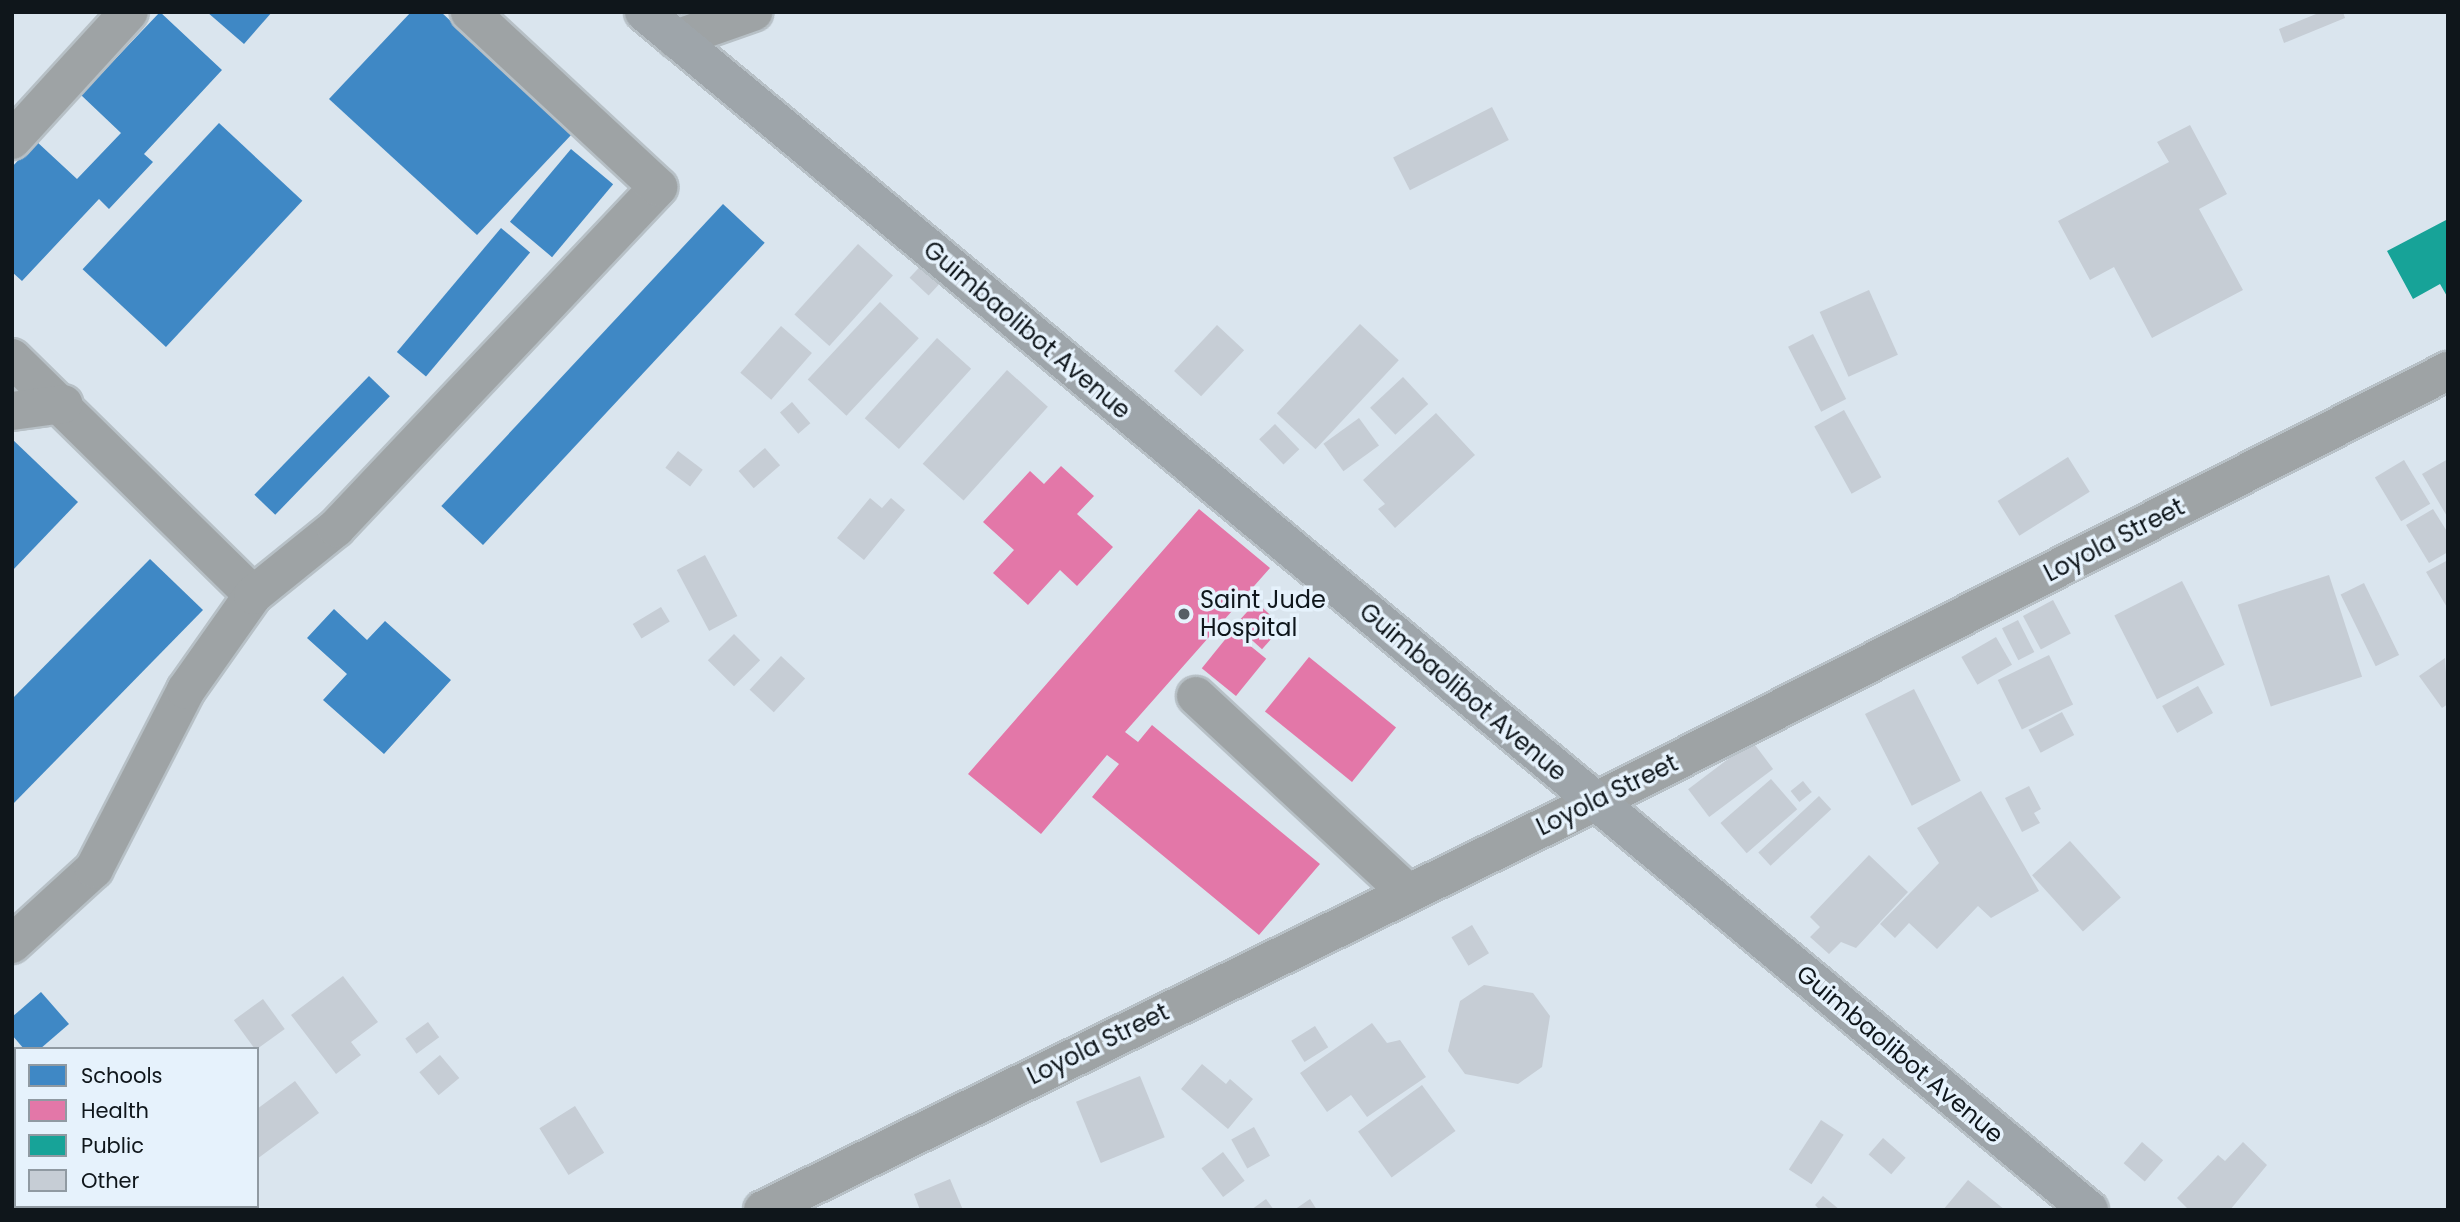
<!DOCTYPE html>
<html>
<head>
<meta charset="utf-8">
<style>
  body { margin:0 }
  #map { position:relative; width:2460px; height:1222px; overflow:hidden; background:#dae5ee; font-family:Poppins,sans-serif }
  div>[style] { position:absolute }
  .schools>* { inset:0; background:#3f88c5; transform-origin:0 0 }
  .health>* { inset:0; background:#e377a8; transform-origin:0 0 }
  .public>* { inset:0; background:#17a398 }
  .building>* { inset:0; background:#c6cdd5; transform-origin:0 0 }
  .roads { filter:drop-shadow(2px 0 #b7c0c6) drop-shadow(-2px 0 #b7c0c6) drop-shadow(0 2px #b7c0c6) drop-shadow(0 -2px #b7c0c6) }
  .minor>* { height:38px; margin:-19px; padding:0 19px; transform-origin:19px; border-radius:19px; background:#9ea3a5 }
  .major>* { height:38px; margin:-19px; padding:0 19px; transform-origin:19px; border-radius:19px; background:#9ea5aa }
  .dots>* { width:19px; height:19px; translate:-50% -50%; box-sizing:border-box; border:4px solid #e6f2fc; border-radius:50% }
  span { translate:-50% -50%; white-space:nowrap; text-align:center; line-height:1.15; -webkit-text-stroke:7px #e6f2fc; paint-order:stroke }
  .street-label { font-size:24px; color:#0f161b }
  .poi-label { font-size:24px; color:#0f161b }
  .left { translate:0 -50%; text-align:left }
  .frame { position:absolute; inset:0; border:14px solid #0f161b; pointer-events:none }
  .legend { position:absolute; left:14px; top:1047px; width:245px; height:161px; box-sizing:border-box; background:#e6f2fc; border:2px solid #909aa2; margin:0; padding:9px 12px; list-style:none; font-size:21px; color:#0f161b }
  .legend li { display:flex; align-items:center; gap:14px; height:35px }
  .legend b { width:35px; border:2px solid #909aa2 }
</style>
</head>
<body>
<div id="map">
  <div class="schools">
    <i style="clip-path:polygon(160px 12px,222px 70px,144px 154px,153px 162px,109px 209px,99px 199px,22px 281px,12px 272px,12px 167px,36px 141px,77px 179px,121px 133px,81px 95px)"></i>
    <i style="clip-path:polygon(207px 12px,272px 12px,244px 44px)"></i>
    <i style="clip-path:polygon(411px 12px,441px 12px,572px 134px,477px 235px,329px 99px)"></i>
    <i style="left:219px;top:123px;width:114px;height:200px;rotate:43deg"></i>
    <i style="left:571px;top:149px;width:55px;height:95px;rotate:40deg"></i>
    <i style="left:723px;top:204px;width:57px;height:413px;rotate:43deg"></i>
    <i style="left:501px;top:228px;width:38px;height:162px;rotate:40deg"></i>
    <i style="left:369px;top:376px;width:29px;height:165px;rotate:44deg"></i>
    <i style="clip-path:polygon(12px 439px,78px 502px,12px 571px)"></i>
    <i style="clip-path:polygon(150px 559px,203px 610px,12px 805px,12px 699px)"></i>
    <i style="clip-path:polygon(334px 609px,367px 640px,385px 621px,451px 680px,384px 754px,323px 700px,347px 674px,307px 638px)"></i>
    <i style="clip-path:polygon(41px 992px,69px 1024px,40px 1049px,24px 1049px,12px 1035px,12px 1017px)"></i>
  </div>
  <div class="health">
    <i style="clip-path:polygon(1061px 466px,1094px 496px,1077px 514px,1113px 547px,1077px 586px,1060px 570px,1028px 605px,993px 573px,1014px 550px,983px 522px,1030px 471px,1044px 484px)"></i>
    <i style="clip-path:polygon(1199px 509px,1270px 568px,1125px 732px,1138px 742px,1152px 725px,1320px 864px,1259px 935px,1092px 797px,1119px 764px,1107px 755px,1041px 834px,968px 774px)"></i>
    <i style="left:1256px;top:602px;width:36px;height:31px;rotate:42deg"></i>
    <i style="left:1232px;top:631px;width:44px;height:48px;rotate:39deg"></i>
    <i style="left:1309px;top:657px;width:112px;height:70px;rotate:39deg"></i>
  </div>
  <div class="public">
    <i style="clip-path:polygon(2448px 219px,2448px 298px,2440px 284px,2413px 299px,2387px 251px)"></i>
  </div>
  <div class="building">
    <i style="clip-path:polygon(2321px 12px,2343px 12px,2345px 18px,2284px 43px,2279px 29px)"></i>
    <i style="left:1492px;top:107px;width:37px;height:111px;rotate:63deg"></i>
    <i style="clip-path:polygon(2190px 125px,2227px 194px,2199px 209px,2243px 290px,2152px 338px,2114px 267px,2090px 280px,2058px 221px,2169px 162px,2157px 142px)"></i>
    <i style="left:858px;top:244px;width:47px;height:95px;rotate:42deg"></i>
    <i style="left:928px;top:258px;width:26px;height:27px;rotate:43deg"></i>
    <i style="left:1869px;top:290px;width:71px;height:54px;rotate:66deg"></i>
    <i style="left:880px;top:302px;width:53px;height:106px;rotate:43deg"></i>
    <i style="left:1360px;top:324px;width:53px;height:122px;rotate:43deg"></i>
    <i style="left:1217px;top:325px;width:37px;height:63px;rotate:43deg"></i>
    <i style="left:781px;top:326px;width:41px;height:62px;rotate:41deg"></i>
    <i style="left:1813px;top:334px;width:73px;height:28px;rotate:63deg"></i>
    <i style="left:937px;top:338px;width:46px;height:108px;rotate:42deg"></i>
    <i style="left:1007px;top:370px;width:55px;height:126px;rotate:42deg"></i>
    <i style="left:1403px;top:377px;width:37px;height:45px;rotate:47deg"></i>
    <i style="left:792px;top:402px;width:28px;height:16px;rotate:49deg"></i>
    <i style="left:1844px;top:410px;width:77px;height:34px;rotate:61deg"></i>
    <i style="clip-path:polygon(1436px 413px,1475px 455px,1395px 528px,1378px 509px,1385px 504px,1363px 480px)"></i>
    <i style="left:1359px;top:418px;width:34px;height:44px;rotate:54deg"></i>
    <i style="left:1275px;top:424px;width:35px;height:22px;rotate:46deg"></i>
    <i style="left:765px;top:448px;width:23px;height:35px;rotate:49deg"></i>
    <i style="left:678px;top:451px;width:31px;height:21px;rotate:37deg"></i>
    <i style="left:2068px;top:457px;width:41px;height:83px;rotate:58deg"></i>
    <i style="clip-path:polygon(2448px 459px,2448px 518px,2422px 474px)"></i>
    <i style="left:2404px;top:460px;width:51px;height:34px;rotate:59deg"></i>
    <i style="clip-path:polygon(870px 498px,882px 508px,891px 498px,905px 510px,864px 560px,837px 538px)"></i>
    <i style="clip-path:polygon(2433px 509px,2448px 533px,2448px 552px,2429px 563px,2406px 525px)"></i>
    <i style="left:705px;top:555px;width:69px;height:32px;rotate:62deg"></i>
    <i style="clip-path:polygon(2448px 560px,2448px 609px,2426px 572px)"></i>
    <i style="left:2329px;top:575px;width:107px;height:96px;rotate:72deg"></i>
    <i style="left:2182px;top:581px;width:94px;height:76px;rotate:63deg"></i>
    <i style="left:2364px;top:583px;width:80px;height:26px;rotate:64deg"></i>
    <i style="left:2053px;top:600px;width:38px;height:34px;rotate:62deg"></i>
    <i style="left:661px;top:607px;width:17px;height:33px;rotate:59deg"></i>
    <i style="left:2018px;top:620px;width:36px;height:18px;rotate:63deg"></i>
    <i style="left:734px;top:634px;width:37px;height:37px;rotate:45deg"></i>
    <i style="left:1996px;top:637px;width:32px;height:40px;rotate:60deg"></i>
    <i style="left:2049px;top:655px;width:55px;height:57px;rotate:64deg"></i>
    <i style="left:781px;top:656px;width:33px;height:46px;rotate:43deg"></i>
    <i style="clip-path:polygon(2445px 658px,2448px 704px,2442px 708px,2419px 676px)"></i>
    <i style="left:2198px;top:686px;width:31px;height:41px;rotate:61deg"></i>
    <i style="left:1914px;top:689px;width:103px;height:55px;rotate:63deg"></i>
    <i style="left:2062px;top:712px;width:26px;height:38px;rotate:62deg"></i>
    <i style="left:1752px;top:741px;width:35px;height:80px;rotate:53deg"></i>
    <i style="left:1771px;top:779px;width:40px;height:67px;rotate:49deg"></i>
    <i style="left:1803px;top:781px;width:14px;height:16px;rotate:51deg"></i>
    <i style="clip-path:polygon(2029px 786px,2041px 809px,2034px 813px,2040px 823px,2022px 832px,2005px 798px)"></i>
    <i style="clip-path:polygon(1981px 791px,2039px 891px,1991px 918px,1978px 906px,1937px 949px,1909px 923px,1895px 938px,1880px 924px,1939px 863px,1917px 828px)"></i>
    <i style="left:1819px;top:796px;width:18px;height:83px;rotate:47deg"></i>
    <i style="left:2070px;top:841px;width:76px;height:51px;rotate:48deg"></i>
    <i style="clip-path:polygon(1869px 855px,1908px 892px,1856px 948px,1841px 942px,1829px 954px,1810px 937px,1820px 927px,1810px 917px)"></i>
    <i style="left:1472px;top:925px;width:33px;height:24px;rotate:59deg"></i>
    <i style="clip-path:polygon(343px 976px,378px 1022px,351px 1042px,361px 1055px,336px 1074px,291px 1015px)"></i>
    <i style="clip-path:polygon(1484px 985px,1533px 993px,1550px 1016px,1542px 1067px,1518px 1084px,1465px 1074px,1448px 1051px,1460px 1001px)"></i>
    <i style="left:263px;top:999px;width:37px;height:36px;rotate:54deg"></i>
    <i style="left:428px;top:1022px;width:19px;height:28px;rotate:54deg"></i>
    <i style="clip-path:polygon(1372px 1023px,1387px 1043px,1400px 1040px,1426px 1077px,1367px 1117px,1351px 1095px,1327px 1112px,1300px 1073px)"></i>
    <i style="left:1315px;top:1026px;width:25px;height:28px;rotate:58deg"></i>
    <i style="left:440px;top:1055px;width:30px;height:27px;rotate:50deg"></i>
    <i style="clip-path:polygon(1202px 1064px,1226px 1084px,1230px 1079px,1253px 1099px,1228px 1129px,1181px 1089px)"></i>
    <i style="left:1140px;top:1076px;width:66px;height:69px;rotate:68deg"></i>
    <i style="clip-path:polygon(295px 1081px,319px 1113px,257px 1159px,257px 1109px)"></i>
    <i style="left:1422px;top:1085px;width:57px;height:79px;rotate:54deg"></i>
    <i style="left:575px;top:1106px;width:55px;height:42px;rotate:58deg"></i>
    <i style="left:1821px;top:1120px;width:27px;height:59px;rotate:33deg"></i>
    <i style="left:1254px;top:1127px;width:33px;height:26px;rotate:61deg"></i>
    <i style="left:1883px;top:1138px;width:30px;height:22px;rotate:41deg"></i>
    <i style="left:2142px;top:1142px;width:28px;height:28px;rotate:41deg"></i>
    <i style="clip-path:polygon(2243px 1142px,2267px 1165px,2230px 1210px,2189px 1210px,2177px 1198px,2218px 1155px,2225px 1161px)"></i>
    <i style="left:1223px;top:1152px;width:36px;height:27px;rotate:53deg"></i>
    <i style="clip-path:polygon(950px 1179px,963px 1210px,920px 1210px,914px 1194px)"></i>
    <i style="clip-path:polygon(1968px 1180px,2005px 1210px,1943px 1210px)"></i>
    <i style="clip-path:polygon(1823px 1196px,1840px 1210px,1820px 1210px,1815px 1205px)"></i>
    <i style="clip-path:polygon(1266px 1199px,1274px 1210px,1251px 1210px)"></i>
    <i style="clip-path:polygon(1310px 1199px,1317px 1210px,1294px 1210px)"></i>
  </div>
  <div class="roads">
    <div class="minor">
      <i style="left:676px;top:39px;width:82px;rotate:-19.3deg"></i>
      <i style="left:12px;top:140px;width:173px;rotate:-47.6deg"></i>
      <i style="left:12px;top:358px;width:338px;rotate:44.5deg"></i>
      <i style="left:12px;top:411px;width:52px;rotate:-7.7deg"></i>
      <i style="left:1196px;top:696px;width:288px;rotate:42.9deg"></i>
      <i style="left:12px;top:944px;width:111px;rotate:-42.4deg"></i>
      <i style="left:94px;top:869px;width:201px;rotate:-62.8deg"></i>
      <i style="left:186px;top:690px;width:116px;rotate:-54.8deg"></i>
      <i style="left:253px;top:595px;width:107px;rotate:-38.9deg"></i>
      <i style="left:336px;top:528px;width:469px;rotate:-46.6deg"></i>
      <i style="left:658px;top:187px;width:257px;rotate:-137.1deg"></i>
      <i style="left:763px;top:1210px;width:927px;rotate:-26.12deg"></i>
      <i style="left:1595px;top:802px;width:956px;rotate:-26.81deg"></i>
    </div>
    <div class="major">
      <i style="left:644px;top:12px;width:1877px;rotate:39.66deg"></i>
    </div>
  </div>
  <div class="dots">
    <i style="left:1184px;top:614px;background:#565e65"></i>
  </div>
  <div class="street-label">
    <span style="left:1027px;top:330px;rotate:40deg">Guimbaolibot Avenue</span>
    <span style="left:2114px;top:540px;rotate:-27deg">Loyola Street</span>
    <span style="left:1463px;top:692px;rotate:40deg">Guimbaolibot Avenue</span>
    <span style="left:1607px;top:795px;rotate:-26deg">Loyola Street</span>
    <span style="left:1098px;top:1044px;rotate:-26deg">Loyola Street</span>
    <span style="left:1900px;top:1054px;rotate:40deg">Guimbaolibot Avenue</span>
  </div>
  <div class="poi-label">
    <span class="left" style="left:1200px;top:614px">Saint Jude<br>Hospital</span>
  </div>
  <div class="frame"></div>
  <ul class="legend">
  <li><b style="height:19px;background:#3f88c5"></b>Schools</li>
  <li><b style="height:19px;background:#e377a8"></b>Health</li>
  <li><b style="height:19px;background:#17a398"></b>Public</li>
  <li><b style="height:19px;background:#c6cdd5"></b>Other</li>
  </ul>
</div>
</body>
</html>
